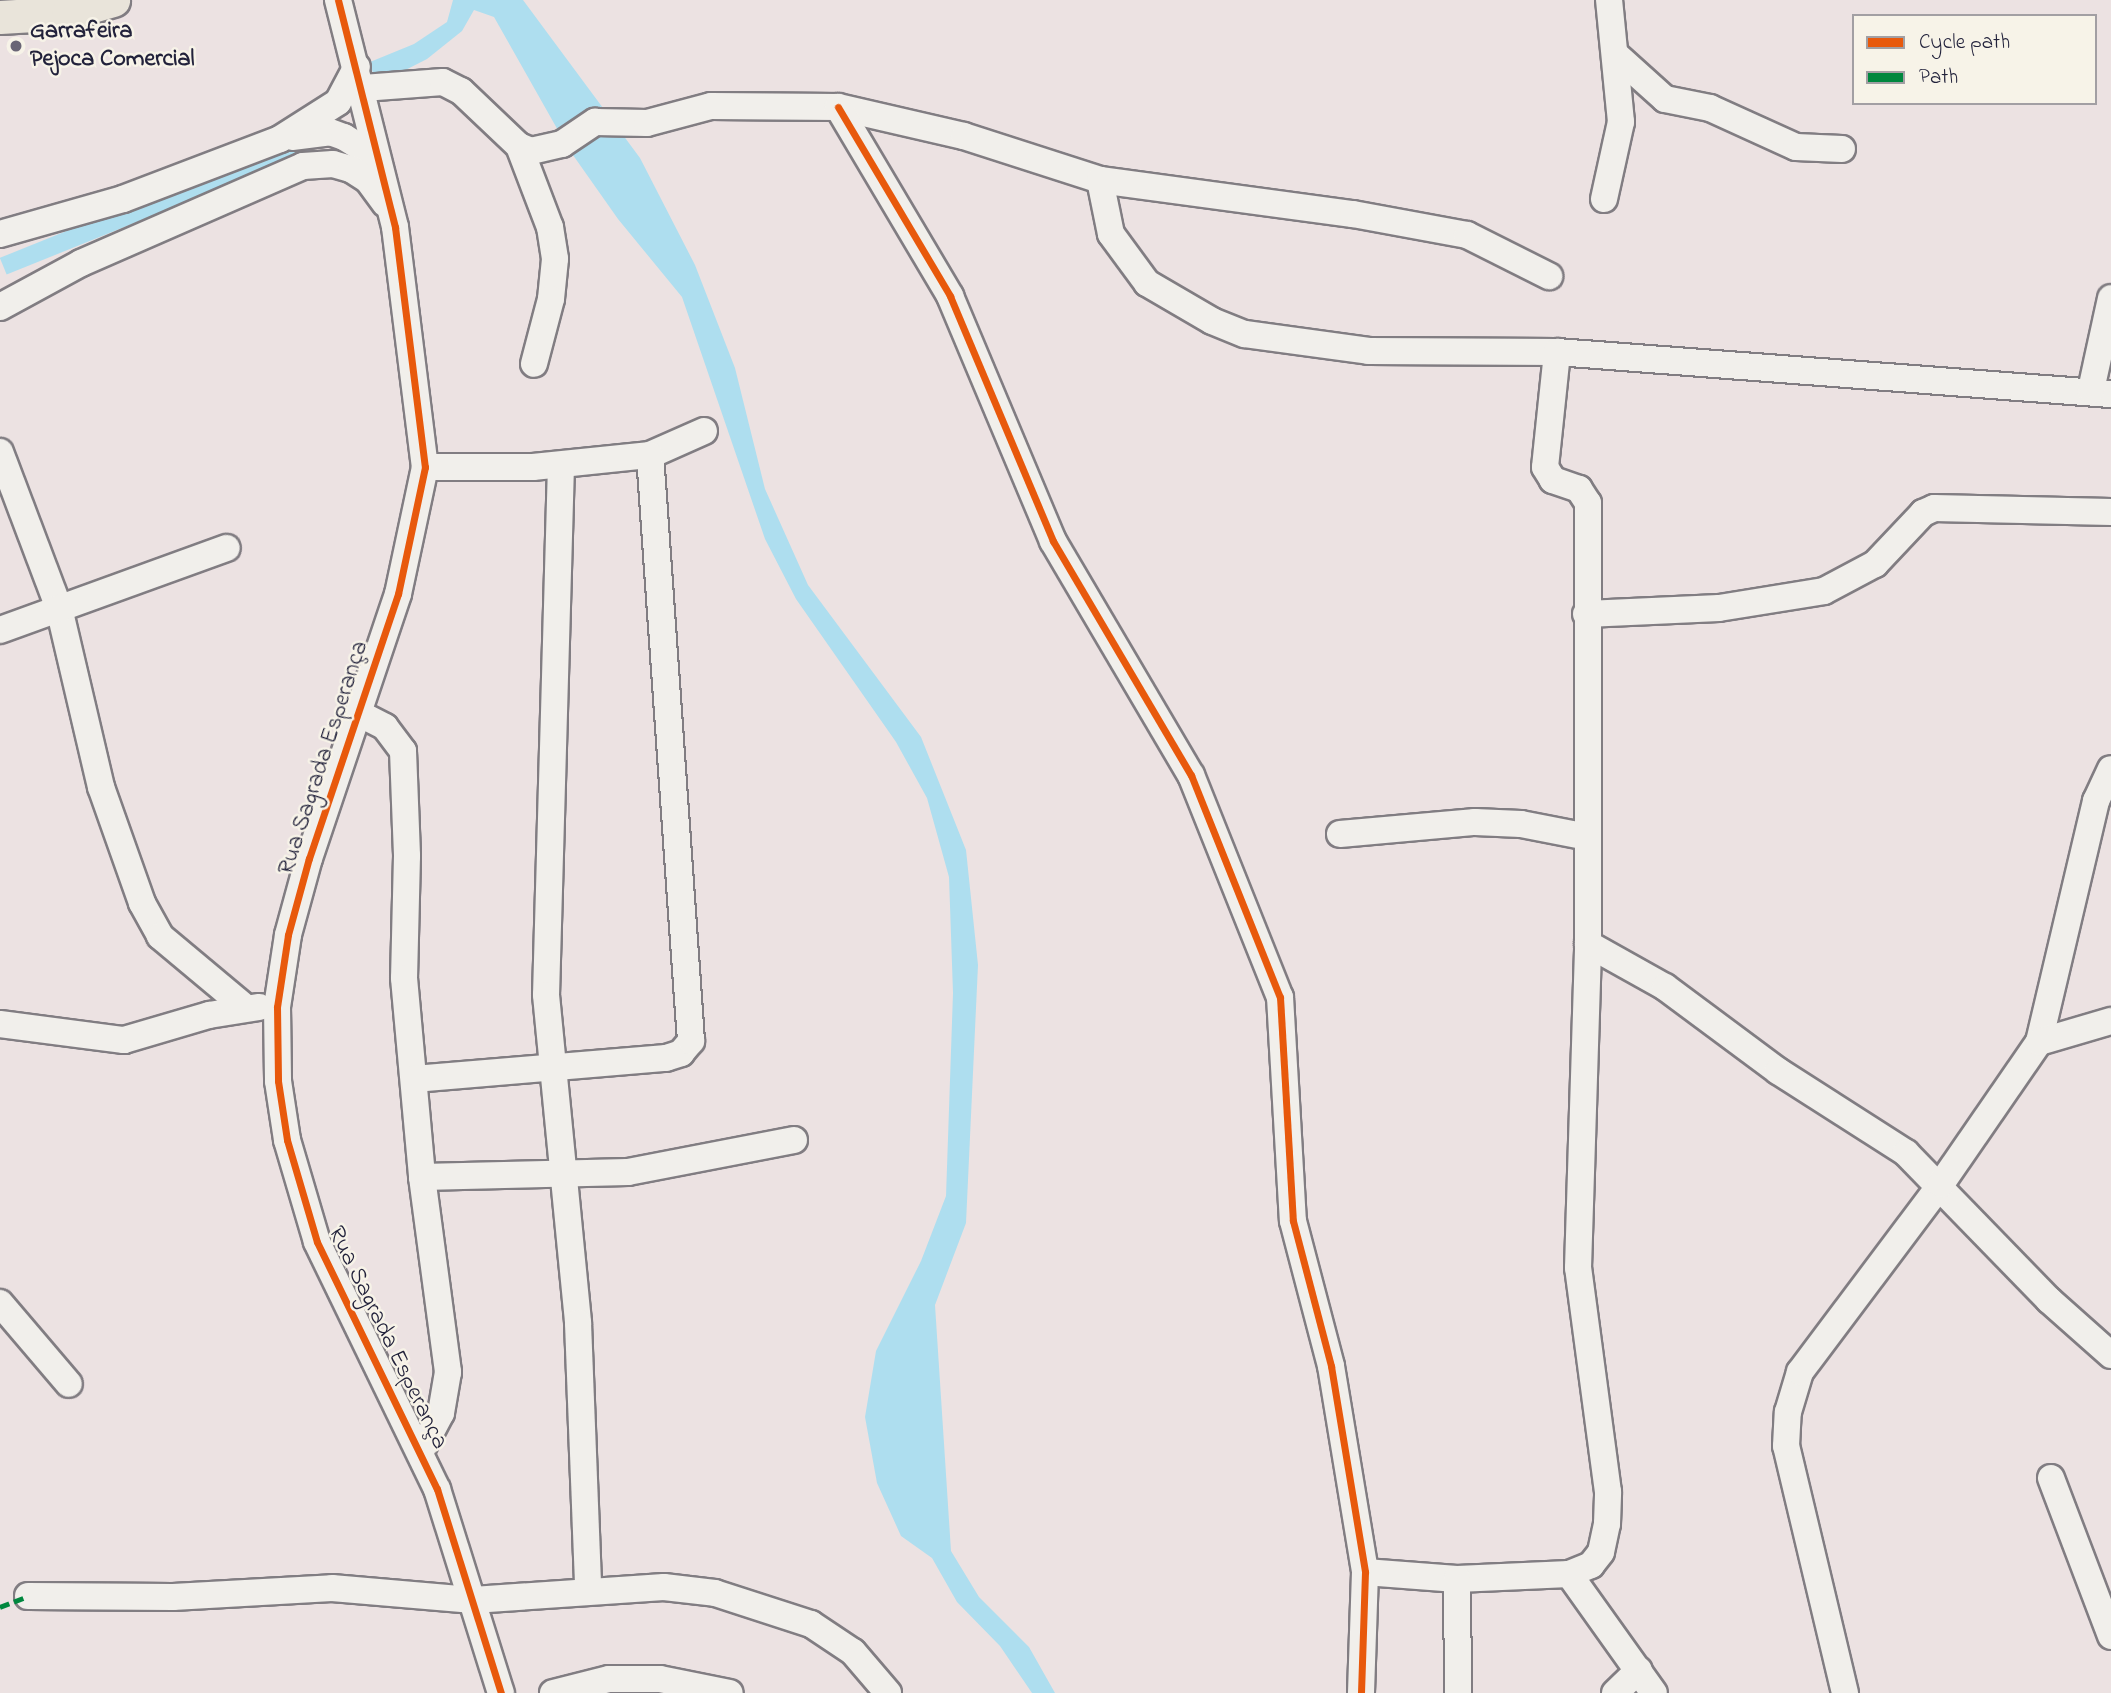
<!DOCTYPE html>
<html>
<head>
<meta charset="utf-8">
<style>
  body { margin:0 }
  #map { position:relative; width:2111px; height:1693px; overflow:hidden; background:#ece2e2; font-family:"Indie Flower",sans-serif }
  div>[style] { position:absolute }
  .water>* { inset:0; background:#aedeef; transform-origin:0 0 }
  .roads { filter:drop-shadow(2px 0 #817d82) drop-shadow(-2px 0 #817d82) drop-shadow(0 2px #817d82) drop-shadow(0 -2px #817d82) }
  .minor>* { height:26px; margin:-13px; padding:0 13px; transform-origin:13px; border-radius:13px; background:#f1efeb }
  .major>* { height:33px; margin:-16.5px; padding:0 16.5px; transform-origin:16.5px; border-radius:16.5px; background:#e9e4da }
  .quiet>* { height:5px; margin-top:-2.5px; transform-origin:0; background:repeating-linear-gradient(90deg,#00873e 0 10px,transparent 0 15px) }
  .cycleway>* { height:7px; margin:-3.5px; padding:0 3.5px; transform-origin:3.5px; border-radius:3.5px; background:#e8590c }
  .dots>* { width:19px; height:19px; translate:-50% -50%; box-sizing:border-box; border:4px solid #f7f3e8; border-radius:50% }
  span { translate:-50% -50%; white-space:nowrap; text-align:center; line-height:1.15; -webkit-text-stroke:5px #f7f3e8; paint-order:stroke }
  .poi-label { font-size:24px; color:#22223b; font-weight:700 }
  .left { translate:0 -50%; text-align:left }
  .street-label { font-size:24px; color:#22223b }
  .legend { position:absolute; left:1852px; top:14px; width:245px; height:91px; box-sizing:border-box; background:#f7f3e8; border:2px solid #a29fa3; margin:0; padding:9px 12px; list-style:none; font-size:21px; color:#22223b }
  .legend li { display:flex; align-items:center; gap:14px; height:35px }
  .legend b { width:35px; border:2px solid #a29fa3 }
</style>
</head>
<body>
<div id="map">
  <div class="water">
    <i style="clip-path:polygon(453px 0,523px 0,640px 158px,695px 265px,735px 368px,765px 489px,808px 585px,921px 737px,966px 850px,978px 965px,966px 1223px,935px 1305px,951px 1551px,979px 1597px,1029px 1647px,1055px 1693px,1032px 1693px,1000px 1646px,957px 1602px,932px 1558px,901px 1536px,877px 1483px,865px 1417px,876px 1351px,921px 1261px,946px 1196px,953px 993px,949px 877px,927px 798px,896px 742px,796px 599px,765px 539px,682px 297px,618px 219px,568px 148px,494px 17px,474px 10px,462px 31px,427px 59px,376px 85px,370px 62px,414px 44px,447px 22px)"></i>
    <i style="left:304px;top:135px;width:18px;height:328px;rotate:68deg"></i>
  </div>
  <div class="roads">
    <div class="minor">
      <i style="left:338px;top:0;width:234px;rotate:75.9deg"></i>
      <i style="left:395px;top:227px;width:242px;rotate:82.9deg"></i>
      <i style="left:425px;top:467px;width:130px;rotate:102deg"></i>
      <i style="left:398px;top:594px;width:279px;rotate:108.6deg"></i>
      <i style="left:309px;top:858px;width:80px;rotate:105.3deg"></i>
      <i style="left:288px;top:935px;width:73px;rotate:98.7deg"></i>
      <i style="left:277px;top:1007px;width:74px;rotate:89.2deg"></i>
      <i style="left:278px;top:1081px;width:60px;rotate:81.3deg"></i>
      <i style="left:287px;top:1140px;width:106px;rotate:73.6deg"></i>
      <i style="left:317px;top:1242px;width:275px;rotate:64.1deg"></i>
      <i style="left:437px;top:1489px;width:214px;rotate:72.6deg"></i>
      <i style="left:1616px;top:55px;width:66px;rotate:41.9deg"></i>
      <i style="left:1665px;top:99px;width:46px;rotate:11.3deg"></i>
      <i style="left:1710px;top:108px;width:94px;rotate:24.4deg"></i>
      <i style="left:1796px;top:147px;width:46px;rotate:2.5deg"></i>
      <i style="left:363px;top:88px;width:80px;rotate:-4.3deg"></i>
      <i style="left:443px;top:82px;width:20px;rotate:27deg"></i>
      <i style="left:461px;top:91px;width:80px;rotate:43.5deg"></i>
      <i style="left:519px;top:146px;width:13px;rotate:23deg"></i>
      <i style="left:531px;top:151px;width:32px;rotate:-13deg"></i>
      <i style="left:562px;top:144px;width:40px;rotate:-34deg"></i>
      <i style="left:595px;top:122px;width:52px;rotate:1.1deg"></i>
      <i style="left:647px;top:123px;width:66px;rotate:-14.9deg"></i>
      <i style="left:711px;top:106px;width:127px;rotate:0.5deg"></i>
      <i style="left:838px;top:107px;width:129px;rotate:13deg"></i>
      <i style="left:964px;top:136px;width:143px;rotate:17.9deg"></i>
      <i style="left:1100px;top:180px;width:255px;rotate:7.7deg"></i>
      <i style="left:1353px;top:214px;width:116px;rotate:10.4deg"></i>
      <i style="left:1467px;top:235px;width:92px;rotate:26.6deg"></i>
      <i style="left:838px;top:107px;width:220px;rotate:59.3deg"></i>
      <i style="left:950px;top:296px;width:266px;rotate:67.2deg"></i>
      <i style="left:1053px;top:541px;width:272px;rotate:59.5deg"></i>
      <i style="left:1191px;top:775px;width:239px;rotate:68.2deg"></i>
      <i style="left:1280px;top:997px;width:224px;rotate:86.7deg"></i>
      <i style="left:1293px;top:1221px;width:150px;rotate:75.3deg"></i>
      <i style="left:1331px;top:1366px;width:209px;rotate:80.6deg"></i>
      <i style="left:1365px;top:1572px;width:121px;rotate:91.9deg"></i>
      <i style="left:292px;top:137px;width:38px;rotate:-7deg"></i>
      <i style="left:330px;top:132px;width:15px;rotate:20deg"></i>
      <i style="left:344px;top:137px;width:19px;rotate:32deg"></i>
      <i style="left:360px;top:147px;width:29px;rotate:52deg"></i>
      <i style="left:519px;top:146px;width:87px;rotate:69.1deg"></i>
      <i style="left:550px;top:227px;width:32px;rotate:81deg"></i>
      <i style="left:555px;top:259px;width:40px;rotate:95.7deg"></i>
      <i style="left:551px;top:299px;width:67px;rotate:104.7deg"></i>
      <i style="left:1100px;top:180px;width:55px;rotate:78.5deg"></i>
      <i style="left:1111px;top:234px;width:61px;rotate:53.7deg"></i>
      <i style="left:1147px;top:283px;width:75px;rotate:30.3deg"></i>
      <i style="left:1212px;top:321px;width:35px;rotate:22deg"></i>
      <i style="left:1245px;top:334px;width:125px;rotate:7.8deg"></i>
      <i style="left:1369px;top:351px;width:188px;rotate:0.3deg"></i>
      <i style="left:1557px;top:352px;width:556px;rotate:4.34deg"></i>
      <i style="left:1604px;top:199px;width:79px;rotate:-77.6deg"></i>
      <i style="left:1621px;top:122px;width:123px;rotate:-95.6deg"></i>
      <i style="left:0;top:234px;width:128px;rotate:-15.9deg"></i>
      <i style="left:123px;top:199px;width:168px;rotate:-20.9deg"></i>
      <i style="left:280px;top:139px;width:69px;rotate:-32.5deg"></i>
      <i style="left:338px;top:102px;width:40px;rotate:-62deg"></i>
      <i style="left:0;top:307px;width:92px;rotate:-28.5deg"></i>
      <i style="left:81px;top:263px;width:242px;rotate:-23.6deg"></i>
      <i style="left:303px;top:166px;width:30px;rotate:-4deg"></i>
      <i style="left:333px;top:164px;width:19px;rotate:16deg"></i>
      <i style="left:351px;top:169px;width:20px;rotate:33deg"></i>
      <i style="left:368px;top:180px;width:29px;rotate:54deg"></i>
      <i style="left:2091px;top:390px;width:94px;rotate:-77.7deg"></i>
      <i style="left:0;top:452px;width:167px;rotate:69.3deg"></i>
      <i style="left:59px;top:608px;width:184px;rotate:76.8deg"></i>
      <i style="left:101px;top:787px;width:123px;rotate:70.5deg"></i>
      <i style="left:142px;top:903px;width:38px;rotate:61deg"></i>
      <i style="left:160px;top:936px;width:112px;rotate:39.9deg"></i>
      <i style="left:561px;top:465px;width:530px;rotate:91.62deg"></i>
      <i style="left:546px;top:995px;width:330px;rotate:84.4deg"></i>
      <i style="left:578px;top:1323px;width:266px;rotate:87.8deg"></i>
      <i style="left:425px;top:467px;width:108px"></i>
      <i style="left:533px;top:467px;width:118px;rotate:-5.9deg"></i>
      <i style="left:650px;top:455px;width:59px;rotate:-24deg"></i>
      <i style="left:1586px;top:614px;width:133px;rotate:-2.6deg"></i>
      <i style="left:1719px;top:608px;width:106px;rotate:-9.2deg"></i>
      <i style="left:1824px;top:591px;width:58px;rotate:-27.9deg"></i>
      <i style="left:1875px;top:564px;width:70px;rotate:-46.7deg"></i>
      <i style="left:1923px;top:513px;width:12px;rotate:-24deg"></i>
      <i style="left:1934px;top:508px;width:177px;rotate:1.3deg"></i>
      <i style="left:0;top:630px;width:241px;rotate:-19.9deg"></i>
      <i style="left:360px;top:714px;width:28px;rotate:27deg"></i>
      <i style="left:385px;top:727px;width:30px;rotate:53deg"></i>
      <i style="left:403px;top:751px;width:105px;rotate:87.8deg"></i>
      <i style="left:407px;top:856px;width:122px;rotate:91.4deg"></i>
      <i style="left:404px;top:978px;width:200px;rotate:84.8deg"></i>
      <i style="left:422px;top:1177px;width:197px;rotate:82.4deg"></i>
      <i style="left:448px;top:1372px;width:42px;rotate:99.7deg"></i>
      <i style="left:441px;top:1413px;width:43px;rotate:117.8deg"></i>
      <i style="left:1340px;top:834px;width:136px;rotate:-5.1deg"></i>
      <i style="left:1475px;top:822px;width:46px;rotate:2.5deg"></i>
      <i style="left:1521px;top:824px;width:68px;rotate:11deg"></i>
      <i style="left:1588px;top:944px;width:88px;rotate:29.2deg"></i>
      <i style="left:1665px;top:987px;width:141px;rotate:36.6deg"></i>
      <i style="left:1778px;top:1071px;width:152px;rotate:32.6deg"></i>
      <i style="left:1906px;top:1153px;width:205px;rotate:45.8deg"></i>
      <i style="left:2049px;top:1300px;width:83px;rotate:41.6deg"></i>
      <i style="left:0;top:1024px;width:125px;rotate:7.4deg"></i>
      <i style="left:124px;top:1040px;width:89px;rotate:-16.4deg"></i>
      <i style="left:209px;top:1015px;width:51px;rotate:-9.1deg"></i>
      <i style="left:2039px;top:1042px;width:248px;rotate:-76.7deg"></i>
      <i style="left:2096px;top:801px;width:35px;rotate:-65deg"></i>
      <i style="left:414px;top:1079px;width:253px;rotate:-4.8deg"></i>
      <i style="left:666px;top:1058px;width:16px;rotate:-18deg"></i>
      <i style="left:681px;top:1053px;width:16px;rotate:-50deg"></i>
      <i style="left:691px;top:1041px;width:587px;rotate:-94deg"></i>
      <i style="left:422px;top:1177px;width:206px;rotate:-1.4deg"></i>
      <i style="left:628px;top:1172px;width:169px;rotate:-10.9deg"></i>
      <i style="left:0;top:1303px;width:106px;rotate:49.6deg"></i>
      <i style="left:2051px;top:1478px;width:169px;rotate:69.2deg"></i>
      <i style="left:1365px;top:1572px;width:92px;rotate:4.4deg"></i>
      <i style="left:1457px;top:1579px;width:112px;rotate:-2.6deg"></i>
      <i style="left:1569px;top:1574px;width:24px;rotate:-22deg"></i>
      <i style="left:1591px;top:1565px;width:16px;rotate:-52deg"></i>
      <i style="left:1601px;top:1552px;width:29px;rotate:-78deg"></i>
      <i style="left:1607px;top:1524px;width:32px;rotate:-88deg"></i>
      <i style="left:1608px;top:1492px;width:226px;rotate:-97.6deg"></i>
      <i style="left:1578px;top:1268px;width:324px;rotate:-88.2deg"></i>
      <i style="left:1588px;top:944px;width:441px;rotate:-90deg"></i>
      <i style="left:1588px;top:503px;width:17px;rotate:-123deg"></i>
      <i style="left:1579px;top:489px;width:28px;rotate:-161deg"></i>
      <i style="left:1553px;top:480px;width:15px;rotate:-122deg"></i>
      <i style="left:1545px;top:467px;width:116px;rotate:-84deg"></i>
      <i style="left:1569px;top:1574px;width:146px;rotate:54.5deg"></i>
      <i style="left:1457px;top:1579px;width:114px;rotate:89.5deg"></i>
      <i style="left:28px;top:1596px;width:145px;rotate:0.4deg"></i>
      <i style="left:173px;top:1597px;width:159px;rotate:-3.2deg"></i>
      <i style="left:332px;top:1588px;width:142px;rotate:4.9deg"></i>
      <i style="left:473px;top:1600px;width:191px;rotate:-3.9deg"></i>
      <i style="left:664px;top:1587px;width:51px;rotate:6.7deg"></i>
      <i style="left:715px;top:1593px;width:101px;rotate:17.9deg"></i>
      <i style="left:811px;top:1624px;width:50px;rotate:33.7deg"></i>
      <i style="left:853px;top:1652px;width:54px;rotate:49.5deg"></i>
      <i style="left:553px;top:1693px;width:58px;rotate:-14deg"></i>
      <i style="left:609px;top:1679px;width:51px"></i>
      <i style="left:660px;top:1679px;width:71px;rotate:11.3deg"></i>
      <i style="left:1615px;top:1693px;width:33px;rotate:-44deg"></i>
      <i style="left:1845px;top:1693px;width:254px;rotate:-103.4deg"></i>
      <i style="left:1786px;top:1446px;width:34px;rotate:-87deg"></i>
      <i style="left:1788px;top:1412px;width:42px;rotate:-73.3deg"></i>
      <i style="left:1800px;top:1372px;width:235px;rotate:-53.1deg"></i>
      <i style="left:1941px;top:1184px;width:173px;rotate:-55.4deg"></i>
      <i style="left:2039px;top:1042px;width:75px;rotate:-16.3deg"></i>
    </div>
    <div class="major">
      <i style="left:0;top:17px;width:68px;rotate:-3.4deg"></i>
      <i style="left:68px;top:13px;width:47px;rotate:-16.1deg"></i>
    </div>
  </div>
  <div class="quiet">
    <i style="left:0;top:1607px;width:30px;rotate:-21deg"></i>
  </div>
  <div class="cycleway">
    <i style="left:338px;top:0;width:234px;rotate:75.9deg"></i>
    <i style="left:395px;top:227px;width:242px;rotate:82.9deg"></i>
    <i style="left:425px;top:467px;width:130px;rotate:102deg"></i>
    <i style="left:398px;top:594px;width:279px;rotate:108.6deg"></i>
    <i style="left:309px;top:858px;width:80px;rotate:105.3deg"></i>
    <i style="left:288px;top:935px;width:73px;rotate:98.7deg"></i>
    <i style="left:277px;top:1007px;width:74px;rotate:89.2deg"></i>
    <i style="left:278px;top:1081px;width:60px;rotate:81.3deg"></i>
    <i style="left:287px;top:1140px;width:106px;rotate:73.6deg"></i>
    <i style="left:317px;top:1242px;width:275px;rotate:64.1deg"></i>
    <i style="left:437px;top:1489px;width:214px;rotate:72.6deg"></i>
    <i style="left:838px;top:107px;width:220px;rotate:59.3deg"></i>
    <i style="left:950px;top:296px;width:266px;rotate:67.2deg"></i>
    <i style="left:1053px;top:541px;width:272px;rotate:59.5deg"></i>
    <i style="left:1191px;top:775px;width:239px;rotate:68.2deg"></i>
    <i style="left:1280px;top:997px;width:224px;rotate:86.7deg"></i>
    <i style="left:1293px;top:1221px;width:150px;rotate:75.3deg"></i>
    <i style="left:1331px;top:1366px;width:209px;rotate:80.6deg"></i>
    <i style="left:1365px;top:1572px;width:121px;rotate:91.9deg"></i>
  </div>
  <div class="dots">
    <i style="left:16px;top:46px;background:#696575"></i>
  </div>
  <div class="poi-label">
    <span class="left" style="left:30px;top:46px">Garrafeira<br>Pejoca Comercial</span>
  </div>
  <div class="street-label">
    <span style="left:324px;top:758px;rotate:-72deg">Rua Sagrada Esperança</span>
    <span style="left:387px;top:1338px;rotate:64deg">Rua Sagrada Esperança</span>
  </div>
  <ul class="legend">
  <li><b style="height:9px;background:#e8590c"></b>Cycle path</li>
  <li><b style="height:9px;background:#00873e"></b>Path</li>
  </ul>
</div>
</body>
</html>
